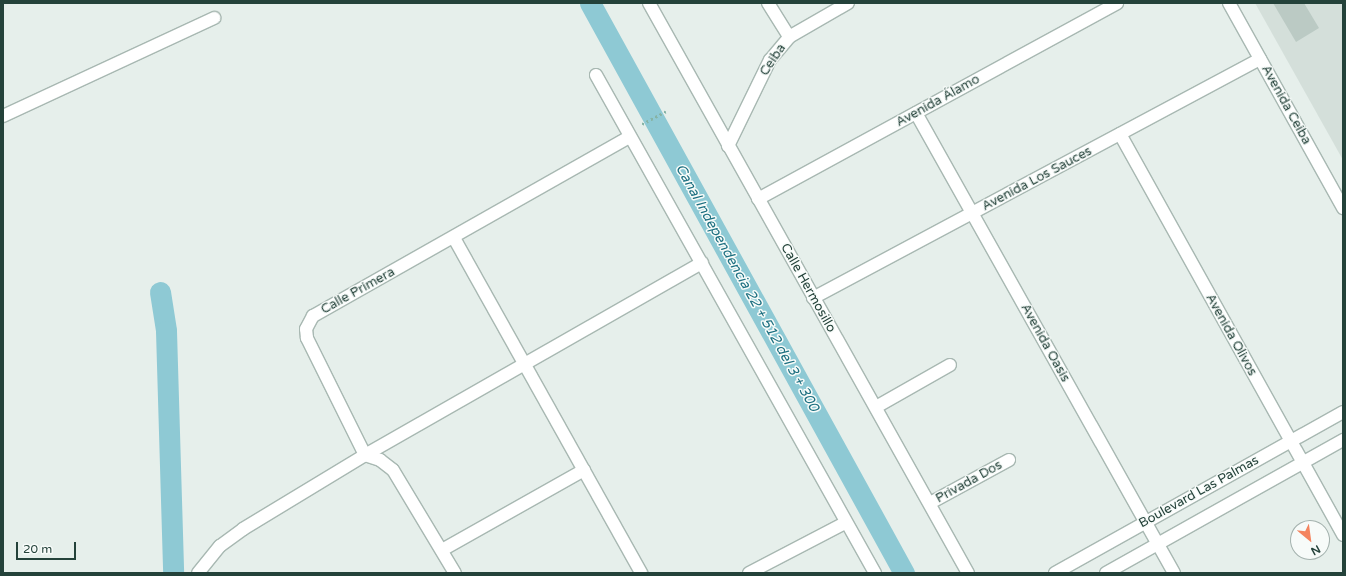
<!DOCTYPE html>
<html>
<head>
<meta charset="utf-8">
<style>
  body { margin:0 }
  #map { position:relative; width:1346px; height:576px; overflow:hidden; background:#e6efeb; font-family:"Varela Round",sans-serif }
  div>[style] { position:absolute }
  .built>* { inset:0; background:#d4dfda }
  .canal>* { height:21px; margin:-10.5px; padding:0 10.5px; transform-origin:10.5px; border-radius:10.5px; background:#8ec9d4 }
  .building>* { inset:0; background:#bbcac4 }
  .path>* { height:2.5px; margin-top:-1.25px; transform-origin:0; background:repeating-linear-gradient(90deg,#86b3a5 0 2px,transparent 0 5px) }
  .roads { filter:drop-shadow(1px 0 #a8b8b2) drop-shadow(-1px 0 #a8b8b2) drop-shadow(0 1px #a8b8b2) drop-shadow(0 -1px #a8b8b2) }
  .minor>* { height:12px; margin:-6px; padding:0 6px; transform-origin:6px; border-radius:6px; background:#fff }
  span { translate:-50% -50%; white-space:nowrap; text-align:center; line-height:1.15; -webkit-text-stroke:3px #f7fbf9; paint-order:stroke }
  .street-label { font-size:13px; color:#24423a }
  .water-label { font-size:14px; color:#1c6f80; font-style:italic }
  .frame { position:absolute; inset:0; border:4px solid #24423a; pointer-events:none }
  .north { position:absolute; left:1290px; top:520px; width:40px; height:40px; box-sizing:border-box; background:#f7fbf9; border:1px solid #a3b1ad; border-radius:50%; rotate:151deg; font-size:11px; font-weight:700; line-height:16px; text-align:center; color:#24423a }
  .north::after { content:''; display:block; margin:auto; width:14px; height:18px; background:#f4845f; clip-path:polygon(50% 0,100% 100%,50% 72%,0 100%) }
  .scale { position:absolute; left:16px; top:542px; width:60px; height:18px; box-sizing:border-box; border:2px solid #24423a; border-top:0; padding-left:5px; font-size:12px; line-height:14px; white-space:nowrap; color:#24423a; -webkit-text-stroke:3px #f7fbf9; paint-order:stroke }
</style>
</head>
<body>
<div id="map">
  <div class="built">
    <i style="clip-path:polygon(1255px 3px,1343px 3px,1343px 160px)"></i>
  </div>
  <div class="canal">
    <i style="left:590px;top:3px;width:651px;rotate:61.15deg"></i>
    <i style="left:160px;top:292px;width:39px;rotate:81deg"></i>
    <i style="left:166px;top:331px;width:242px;rotate:88.3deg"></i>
  </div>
  <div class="building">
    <i style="clip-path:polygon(1273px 3px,1304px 3px,1319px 28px,1296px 42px)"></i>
  </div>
  <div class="path">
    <i style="left:642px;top:124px;width:27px;rotate:-28deg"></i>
  </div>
  <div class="roads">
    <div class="minor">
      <i style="left:649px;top:3px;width:653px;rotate:60.77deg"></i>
      <i style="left:768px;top:3px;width:40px;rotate:58deg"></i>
      <i style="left:1229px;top:3px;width:235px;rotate:60.9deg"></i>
      <i style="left:596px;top:75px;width:571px;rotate:60.74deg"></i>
      <i style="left:916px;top:113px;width:527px;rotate:60.71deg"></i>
      <i style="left:3px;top:116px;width:233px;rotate:-24.9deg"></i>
      <i style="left:1120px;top:134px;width:459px;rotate:60.9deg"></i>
      <i style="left:728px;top:146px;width:96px;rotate:-64deg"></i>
      <i style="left:770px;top:60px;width:30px;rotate:-50deg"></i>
      <i style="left:789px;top:37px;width:68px;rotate:-30deg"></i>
      <i style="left:758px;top:199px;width:409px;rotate:-28.6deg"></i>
      <i style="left:454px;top:238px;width:384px;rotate:60.8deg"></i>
      <i style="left:813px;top:298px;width:507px;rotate:-28.13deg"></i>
      <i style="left:876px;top:407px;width:85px;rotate:-29.6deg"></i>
      <i style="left:365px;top:455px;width:131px;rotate:-116.4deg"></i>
      <i style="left:307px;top:338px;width:9px;rotate:-96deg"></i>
      <i style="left:306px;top:329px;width:15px;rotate:-62deg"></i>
      <i style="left:313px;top:316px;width:363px;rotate:-29.5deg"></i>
      <i style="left:365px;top:455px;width:16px;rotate:18deg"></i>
      <i style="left:380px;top:460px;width:16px;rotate:38deg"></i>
      <i style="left:393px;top:470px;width:120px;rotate:59deg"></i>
      <i style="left:930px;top:503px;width:90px;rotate:-28.6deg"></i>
      <i style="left:442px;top:550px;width:163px;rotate:-29.4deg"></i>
      <i style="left:198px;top:573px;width:35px;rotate:-51deg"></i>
      <i style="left:220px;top:546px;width:29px;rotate:-36deg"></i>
      <i style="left:243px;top:529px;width:143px;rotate:-31.2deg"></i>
      <i style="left:365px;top:455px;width:388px;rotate:-29.7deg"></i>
      <i style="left:749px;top:573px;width:108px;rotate:-27.5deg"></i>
      <i style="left:1055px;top:573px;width:330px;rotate:-29.2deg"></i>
      <i style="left:1106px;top:573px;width:272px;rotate:-29.3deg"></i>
    </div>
  </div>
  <div class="street-label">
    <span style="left:773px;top:60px;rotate:-56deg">Ceiba</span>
    <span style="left:938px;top:101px;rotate:-29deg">Avenida Álamo</span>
    <span style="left:1286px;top:105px;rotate:61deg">Avenida Ceiba</span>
    <span style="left:1037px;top:179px;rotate:-28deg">Avenida Los Sauces</span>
    <span style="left:808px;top:288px;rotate:61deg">Calle Hermosillo</span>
    <span style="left:358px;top:291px;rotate:-29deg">Calle Primera</span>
    <span style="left:1231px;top:335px;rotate:61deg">Avenida Olivos</span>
    <span style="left:1045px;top:343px;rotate:61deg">Avenida Oasis</span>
    <span style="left:969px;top:482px;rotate:-29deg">Privada Dos</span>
    <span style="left:1199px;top:492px;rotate:-29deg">Boulevard Las Palmas</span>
  </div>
  <div class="water-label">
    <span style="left:747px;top:288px;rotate:61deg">Canal Independencia 22 + 512 del 3 + 300</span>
  </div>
  <div class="frame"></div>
  <div class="north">N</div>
  <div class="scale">20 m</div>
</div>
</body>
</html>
